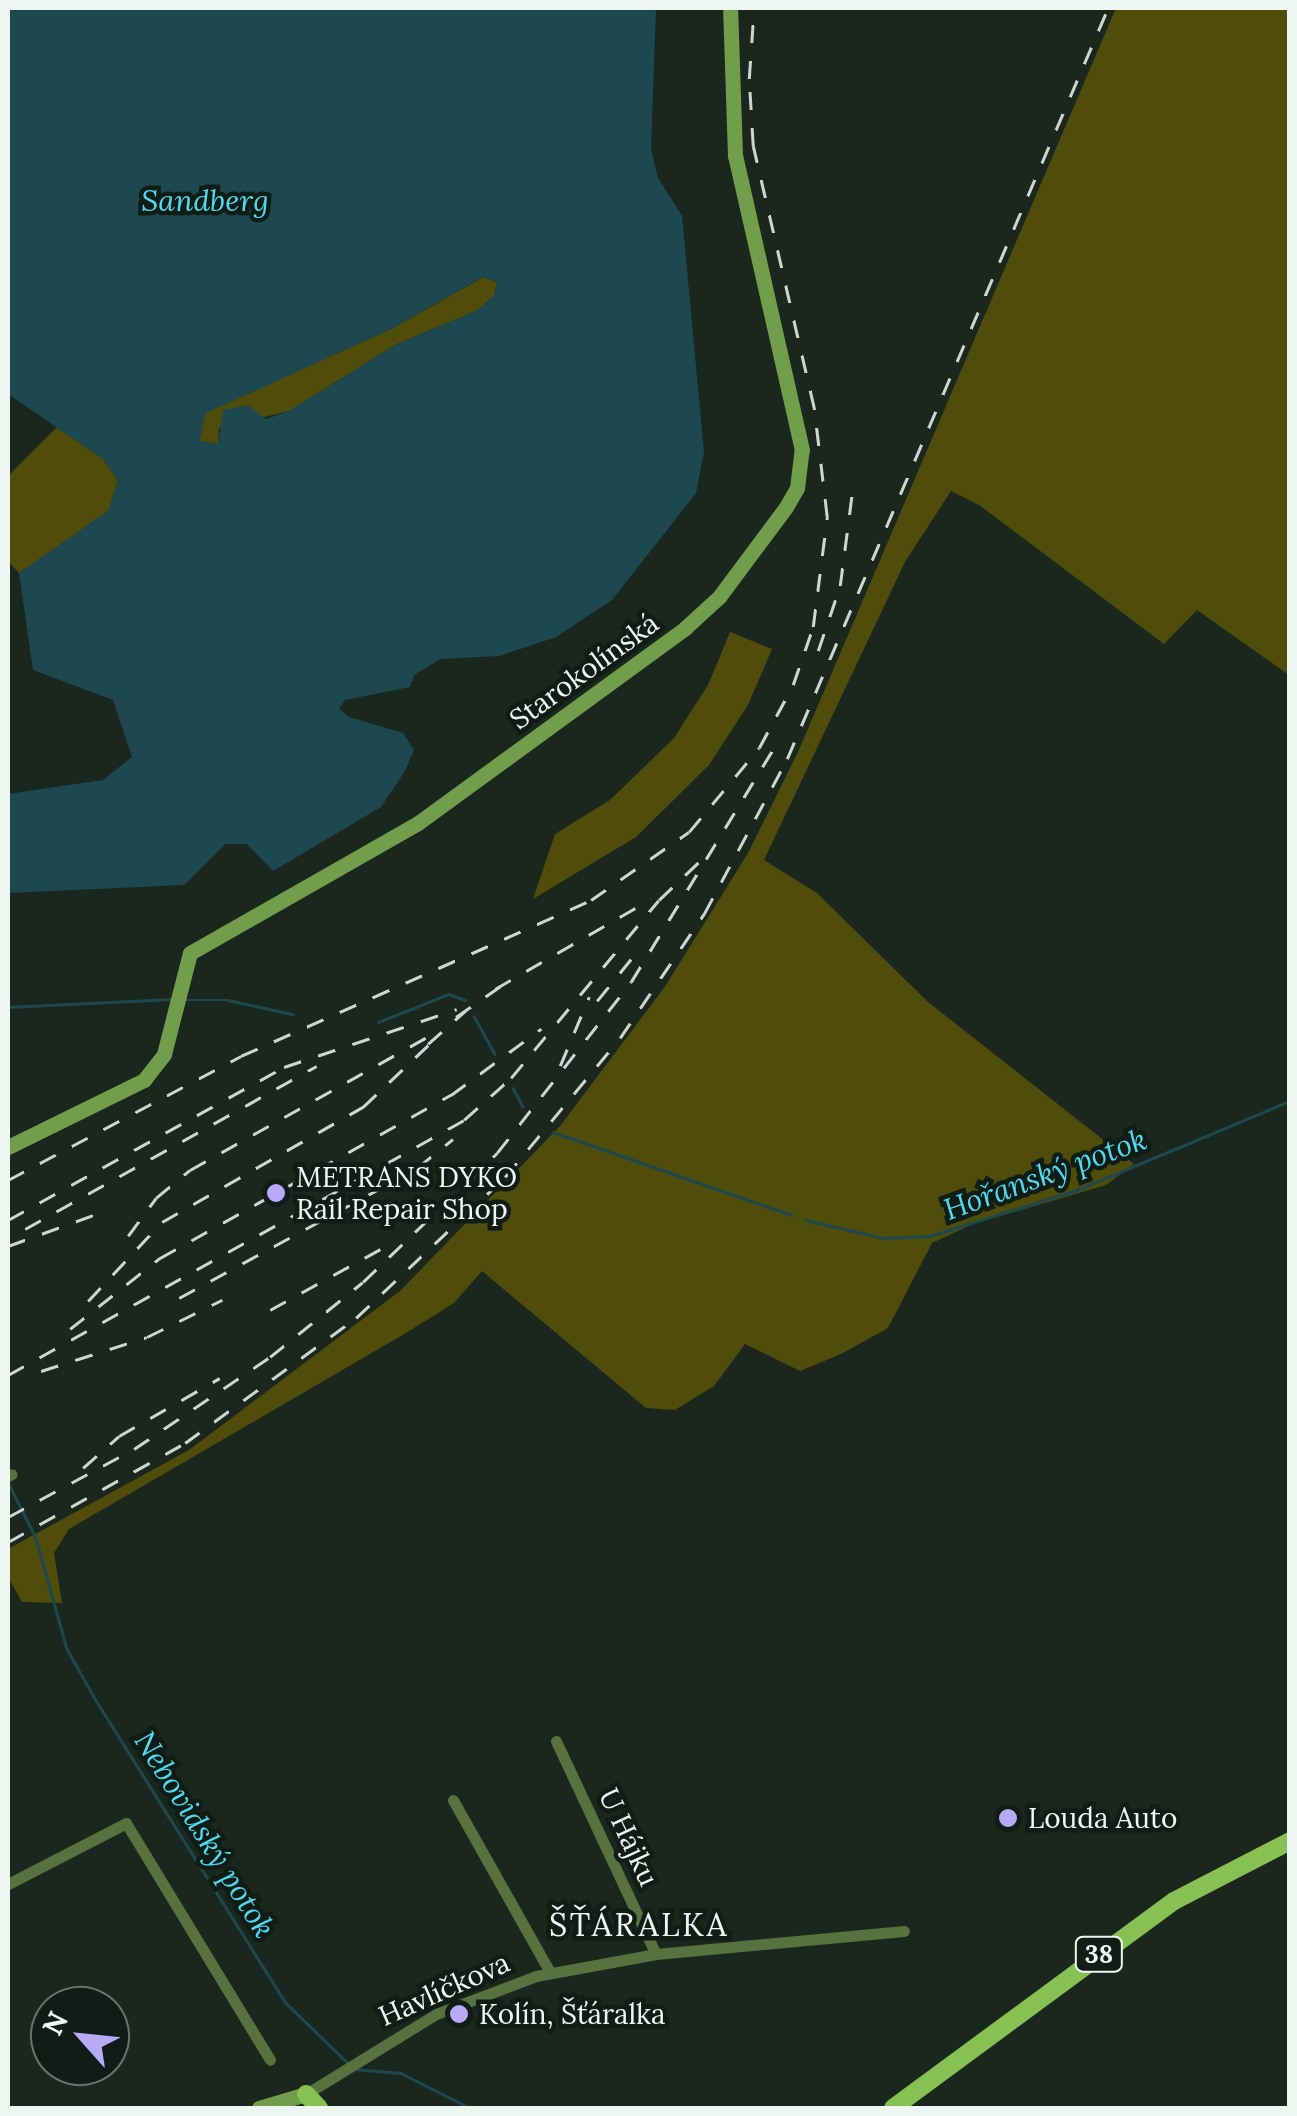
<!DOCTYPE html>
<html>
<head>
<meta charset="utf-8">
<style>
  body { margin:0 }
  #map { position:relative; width:1297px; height:2116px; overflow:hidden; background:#1a271f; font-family:Lora,serif }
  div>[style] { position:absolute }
  .green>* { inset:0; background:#504c09 }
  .water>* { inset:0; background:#1e4850 }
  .stream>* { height:2.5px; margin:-1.25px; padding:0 1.25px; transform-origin:1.25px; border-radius:1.25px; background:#1e4850 }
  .street>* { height:11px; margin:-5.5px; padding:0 5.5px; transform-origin:5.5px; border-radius:5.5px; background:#56723f }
  .secondary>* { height:15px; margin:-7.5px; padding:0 7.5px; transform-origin:7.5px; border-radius:7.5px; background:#729e4b }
  .primary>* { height:18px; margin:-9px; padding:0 9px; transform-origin:9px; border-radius:9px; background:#87c053 }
  .rail>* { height:2.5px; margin-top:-1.25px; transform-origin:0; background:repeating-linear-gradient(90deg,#cdd6d1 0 18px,transparent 0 36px) }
  .dots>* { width:28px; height:28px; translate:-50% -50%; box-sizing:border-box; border:5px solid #101d16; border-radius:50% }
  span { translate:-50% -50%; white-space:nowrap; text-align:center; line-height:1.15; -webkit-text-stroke:9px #101d16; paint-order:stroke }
  .shield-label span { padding:2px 8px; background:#101d16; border:2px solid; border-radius:8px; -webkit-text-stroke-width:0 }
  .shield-label { font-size:25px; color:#eef6f1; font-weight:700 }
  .street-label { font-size:28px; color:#eef6f1 }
  .poi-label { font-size:28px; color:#eef6f1 }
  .left { translate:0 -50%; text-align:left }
  .water-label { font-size:30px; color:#50d9f1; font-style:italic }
  .quarter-label { font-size:32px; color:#eef6f1; letter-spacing:2.5px }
  .frame { position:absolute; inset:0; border:10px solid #eef6f1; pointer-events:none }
  .north { position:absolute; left:30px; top:1986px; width:100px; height:100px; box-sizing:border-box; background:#101d16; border:2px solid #69746e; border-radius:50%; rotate:297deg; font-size:28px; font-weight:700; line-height:40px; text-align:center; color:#eef6f1 }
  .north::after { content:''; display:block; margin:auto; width:35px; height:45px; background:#b7abf8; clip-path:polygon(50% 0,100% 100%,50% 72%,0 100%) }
</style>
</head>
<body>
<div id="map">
  <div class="green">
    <i style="clip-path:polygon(1116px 8px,1289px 8px,1289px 675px,1197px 610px,1164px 644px,979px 505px,951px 491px,905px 562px,764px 860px,817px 893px,928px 1002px,1134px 1164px,1106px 1185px,973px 1224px,932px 1243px,888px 1328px,841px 1354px,800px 1371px,745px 1344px,714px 1386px,675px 1410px,646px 1408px,482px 1271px,454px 1303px,406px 1333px,69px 1529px,54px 1553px,62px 1603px,22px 1602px,8px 1577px,8px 1549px,189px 1450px,400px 1291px,560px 1126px,664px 988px,748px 853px,798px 752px)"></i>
    <i style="clip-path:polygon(483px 277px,497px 282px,494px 296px,476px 311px,397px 344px,289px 411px,219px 428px,218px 444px,199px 441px,205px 413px,393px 328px)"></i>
    <i style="clip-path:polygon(57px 427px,103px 459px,118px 480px,109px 511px,19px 573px,8px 561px,8px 476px)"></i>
    <i style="clip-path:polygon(730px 632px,772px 649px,748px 705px,709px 765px,636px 837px,533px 899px,555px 834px,610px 800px,674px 738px,708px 685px)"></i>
  </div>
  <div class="water">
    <i style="clip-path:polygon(evenodd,8px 8px,656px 8px,651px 149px,658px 178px,682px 216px,704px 452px,696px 493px,612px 600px,556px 637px,499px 656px,441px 659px,415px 674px,410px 687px,345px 700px,339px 709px,349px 717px,403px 733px,414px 750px,405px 771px,381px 807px,273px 871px,247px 844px,225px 844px,184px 885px,8px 893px,8px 794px,103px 780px,132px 757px,113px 700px,33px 670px,19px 573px,108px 511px,118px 480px,103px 459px,8px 394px,8px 8px,482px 277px,497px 282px,494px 296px,476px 311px,397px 344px,289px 411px,266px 419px,248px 405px,223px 410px,218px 444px,199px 441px,206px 413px,393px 328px,482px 277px)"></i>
  </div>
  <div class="stream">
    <i style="left:185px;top:1000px;width:43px"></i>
    <i style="left:228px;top:1000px;width:66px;rotate:12.3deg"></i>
    <i style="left:8px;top:1007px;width:164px;rotate:-2.8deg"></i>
    <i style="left:474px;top:1016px;width:43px;rotate:61.1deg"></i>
    <i style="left:378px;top:1022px;width:76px;rotate:-21.5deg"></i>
    <i style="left:449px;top:994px;width:17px;rotate:21deg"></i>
    <i style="left:513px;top:1088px;width:21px;rotate:62deg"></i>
    <i style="left:553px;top:1132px;width:252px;rotate:19.2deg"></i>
    <i style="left:806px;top:1220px;width:79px;rotate:13.2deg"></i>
    <i style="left:883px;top:1238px;width:47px;rotate:-2.4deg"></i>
    <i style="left:930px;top:1236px;width:154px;rotate:-17.4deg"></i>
    <i style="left:1077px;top:1190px;width:231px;rotate:-22.7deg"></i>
    <i style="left:8px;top:1482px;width:63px;rotate:63.4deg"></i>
    <i style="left:36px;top:1538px;width:115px;rotate:74.4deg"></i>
    <i style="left:67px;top:1649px;width:61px;rotate:60.5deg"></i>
    <i style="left:97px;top:1702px;width:355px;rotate:57.9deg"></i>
    <i style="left:286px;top:2003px;width:86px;rotate:44.1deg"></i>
    <i style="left:353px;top:2069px;width:48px;rotate:4.8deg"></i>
    <i style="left:401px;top:2073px;width:77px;rotate:26.9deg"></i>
  </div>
  <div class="street">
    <i style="left:8px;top:1476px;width:4px;rotate:-27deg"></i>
    <i style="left:556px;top:1741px;width:235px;rotate:64.9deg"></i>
    <i style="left:453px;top:1800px;width:197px;rotate:60.6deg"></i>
    <i style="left:8px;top:1884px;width:133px;rotate:-27.3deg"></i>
    <i style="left:126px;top:1823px;width:277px;rotate:58.7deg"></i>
    <i style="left:306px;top:2094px;width:153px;rotate:-31.6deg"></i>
    <i style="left:436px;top:2014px;width:107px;rotate:-20.8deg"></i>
    <i style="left:536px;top:1976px;width:122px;rotate:-10.4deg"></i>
    <i style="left:656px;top:1954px;width:249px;rotate:-5.3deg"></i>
  </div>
  <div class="secondary">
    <i style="left:8px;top:1147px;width:152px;rotate:-26.2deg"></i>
    <i style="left:144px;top:1080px;width:33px;rotate:-52deg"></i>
    <i style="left:164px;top:1054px;width:104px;rotate:-75.6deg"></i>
    <i style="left:190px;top:953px;width:262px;rotate:-29.7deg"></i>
    <i style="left:418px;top:823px;width:331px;rotate:-36.1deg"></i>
    <i style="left:685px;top:628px;width:46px;rotate:-42.4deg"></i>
    <i style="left:719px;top:597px;width:112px;rotate:-53.3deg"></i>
    <i style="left:786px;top:507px;width:22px;rotate:-60deg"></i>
    <i style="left:797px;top:488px;width:38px;rotate:-83deg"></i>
    <i style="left:802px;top:450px;width:302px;rotate:-102.8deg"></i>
    <i style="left:735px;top:156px;width:148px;rotate:-91.9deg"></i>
    <i style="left:259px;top:2108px;width:49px;rotate:-16.6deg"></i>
  </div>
  <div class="primary">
    <i style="left:306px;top:2094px;width:19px;rotate:47deg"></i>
    <i style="left:893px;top:2108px;width:349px;rotate:-36.4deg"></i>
    <i style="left:1174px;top:1901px;width:131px;rotate:-27.3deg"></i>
  </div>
  <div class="rail">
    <i style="left:818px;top:651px;width:69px;rotate:-71.3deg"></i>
    <i style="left:840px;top:586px;width:101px;rotate:-82.6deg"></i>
    <i style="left:495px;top:989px;width:180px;rotate:-30deg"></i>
    <i style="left:597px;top:1001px;width:54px;rotate:-51deg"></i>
    <i style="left:456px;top:1017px;width:60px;rotate:-34.8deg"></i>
    <i style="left:428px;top:1044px;width:50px;rotate:-41.7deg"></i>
    <i style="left:560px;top:1066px;width:75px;rotate:-67.2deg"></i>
    <i style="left:8px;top:1180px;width:264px;rotate:-28deg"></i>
    <i style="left:241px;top:1056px;width:383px;rotate:-24deg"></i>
    <i style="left:591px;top:900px;width:119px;rotate:-34.8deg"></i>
    <i style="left:689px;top:832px;width:109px;rotate:-50.2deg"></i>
    <i style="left:759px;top:748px;width:72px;rotate:-61.6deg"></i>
    <i style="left:793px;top:685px;width:61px;rotate:-71deg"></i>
    <i style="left:813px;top:627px;width:111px;rotate:-82.7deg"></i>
    <i style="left:827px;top:517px;width:110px;rotate:-96.8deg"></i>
    <i style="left:814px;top:408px;width:269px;rotate:-103.1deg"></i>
    <i style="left:753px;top:146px;width:67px;rotate:-93.4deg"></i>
    <i style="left:749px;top:79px;width:71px;rotate:-86deg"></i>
    <i style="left:8px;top:1220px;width:316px;rotate:-29deg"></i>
    <i style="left:284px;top:1067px;width:182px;rotate:-18.5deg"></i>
    <i style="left:25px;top:1229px;width:334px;rotate:-29.2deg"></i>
    <i style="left:128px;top:1236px;width:47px;rotate:-53.6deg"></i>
    <i style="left:156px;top:1198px;width:44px;rotate:-39.5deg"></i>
    <i style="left:190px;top:1170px;width:272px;rotate:-29.3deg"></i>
    <i style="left:8px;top:1246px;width:100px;rotate:-19.9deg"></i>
    <i style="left:179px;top:1298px;width:271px;rotate:-28.6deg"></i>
    <i style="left:417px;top:1168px;width:46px;rotate:-38.9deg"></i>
    <i style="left:88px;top:1301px;width:108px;rotate:-46.9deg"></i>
    <i style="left:162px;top:1222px;width:232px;rotate:-29.8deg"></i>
    <i style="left:363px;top:1107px;width:105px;rotate:-43.5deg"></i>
    <i style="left:270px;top:1310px;width:141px;rotate:-28.9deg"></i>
    <i style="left:70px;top:1329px;width:115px;rotate:-38.3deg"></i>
    <i style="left:160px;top:1258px;width:334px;rotate:-29.3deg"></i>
    <i style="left:451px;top:1095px;width:112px;rotate:-36.3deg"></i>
    <i style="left:41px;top:1371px;width:111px;rotate:-17.8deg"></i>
    <i style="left:147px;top:1337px;width:84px;rotate:-26.3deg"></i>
    <i style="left:8px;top:1375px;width:522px;rotate:-29.21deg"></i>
    <i style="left:464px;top:1120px;width:63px;rotate:-41.8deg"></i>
    <i style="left:511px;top:1078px;width:231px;rotate:-50.3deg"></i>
    <i style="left:659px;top:900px;width:62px;rotate:-43.7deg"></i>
    <i style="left:83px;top:1468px;width:48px;rotate:-41.6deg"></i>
    <i style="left:119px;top:1436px;width:116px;rotate:-29.9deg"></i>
    <i style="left:8px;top:1517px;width:143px;rotate:-28.4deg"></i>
    <i style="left:134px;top:1449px;width:164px;rotate:-34.1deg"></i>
    <i style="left:270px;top:1357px;width:119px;rotate:-38.9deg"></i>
    <i style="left:363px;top:1282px;width:186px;rotate:-43.9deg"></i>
    <i style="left:497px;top:1153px;width:217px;rotate:-51.9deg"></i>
    <i style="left:631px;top:982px;width:273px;rotate:-58.6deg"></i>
    <i style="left:8px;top:1542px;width:203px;rotate:-29.2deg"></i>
    <i style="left:185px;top:1443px;width:212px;rotate:-36.2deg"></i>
    <i style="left:356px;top:1318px;width:205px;rotate:-43.4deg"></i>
    <i style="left:505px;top:1177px;width:180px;rotate:-50.4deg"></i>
    <i style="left:620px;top:1038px;width:150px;rotate:-55.9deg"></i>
    <i style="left:704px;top:914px;width:176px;rotate:-61.8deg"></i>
    <i style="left:787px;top:759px;width:817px;rotate:-66.86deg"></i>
  </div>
  <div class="dots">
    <i style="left:276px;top:1193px;background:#b7abf8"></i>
    <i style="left:1008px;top:1818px;background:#b7abf8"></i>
    <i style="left:459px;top:2014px;background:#b7abf8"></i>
  </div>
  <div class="shield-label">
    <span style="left:1099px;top:1954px">38</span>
  </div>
  <div class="street-label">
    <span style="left:584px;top:671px;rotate:-36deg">Starokolínská</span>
    <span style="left:629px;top:1837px;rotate:65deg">U Hájku</span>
    <span style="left:444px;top:1989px;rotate:-24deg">Havlíčkova</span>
  </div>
  <div class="poi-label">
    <span class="left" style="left:296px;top:1193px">METRANS DYKO<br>Rail Repair Shop</span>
    <span class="left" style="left:1028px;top:1818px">Louda Auto</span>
    <span class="left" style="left:479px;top:2014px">Kolín, Šťáralka</span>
  </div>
  <div class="water-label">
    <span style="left:205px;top:200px">Sandberg</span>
    <span style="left:1045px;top:1174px;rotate:-20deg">Hořanský potok</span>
    <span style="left:205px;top:1834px;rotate:58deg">Nebovidský potok</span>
  </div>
  <div class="quarter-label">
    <span style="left:639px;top:1925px">ŠŤÁRALKA</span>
  </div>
  <div class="frame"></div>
  <div class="north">N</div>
</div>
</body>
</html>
